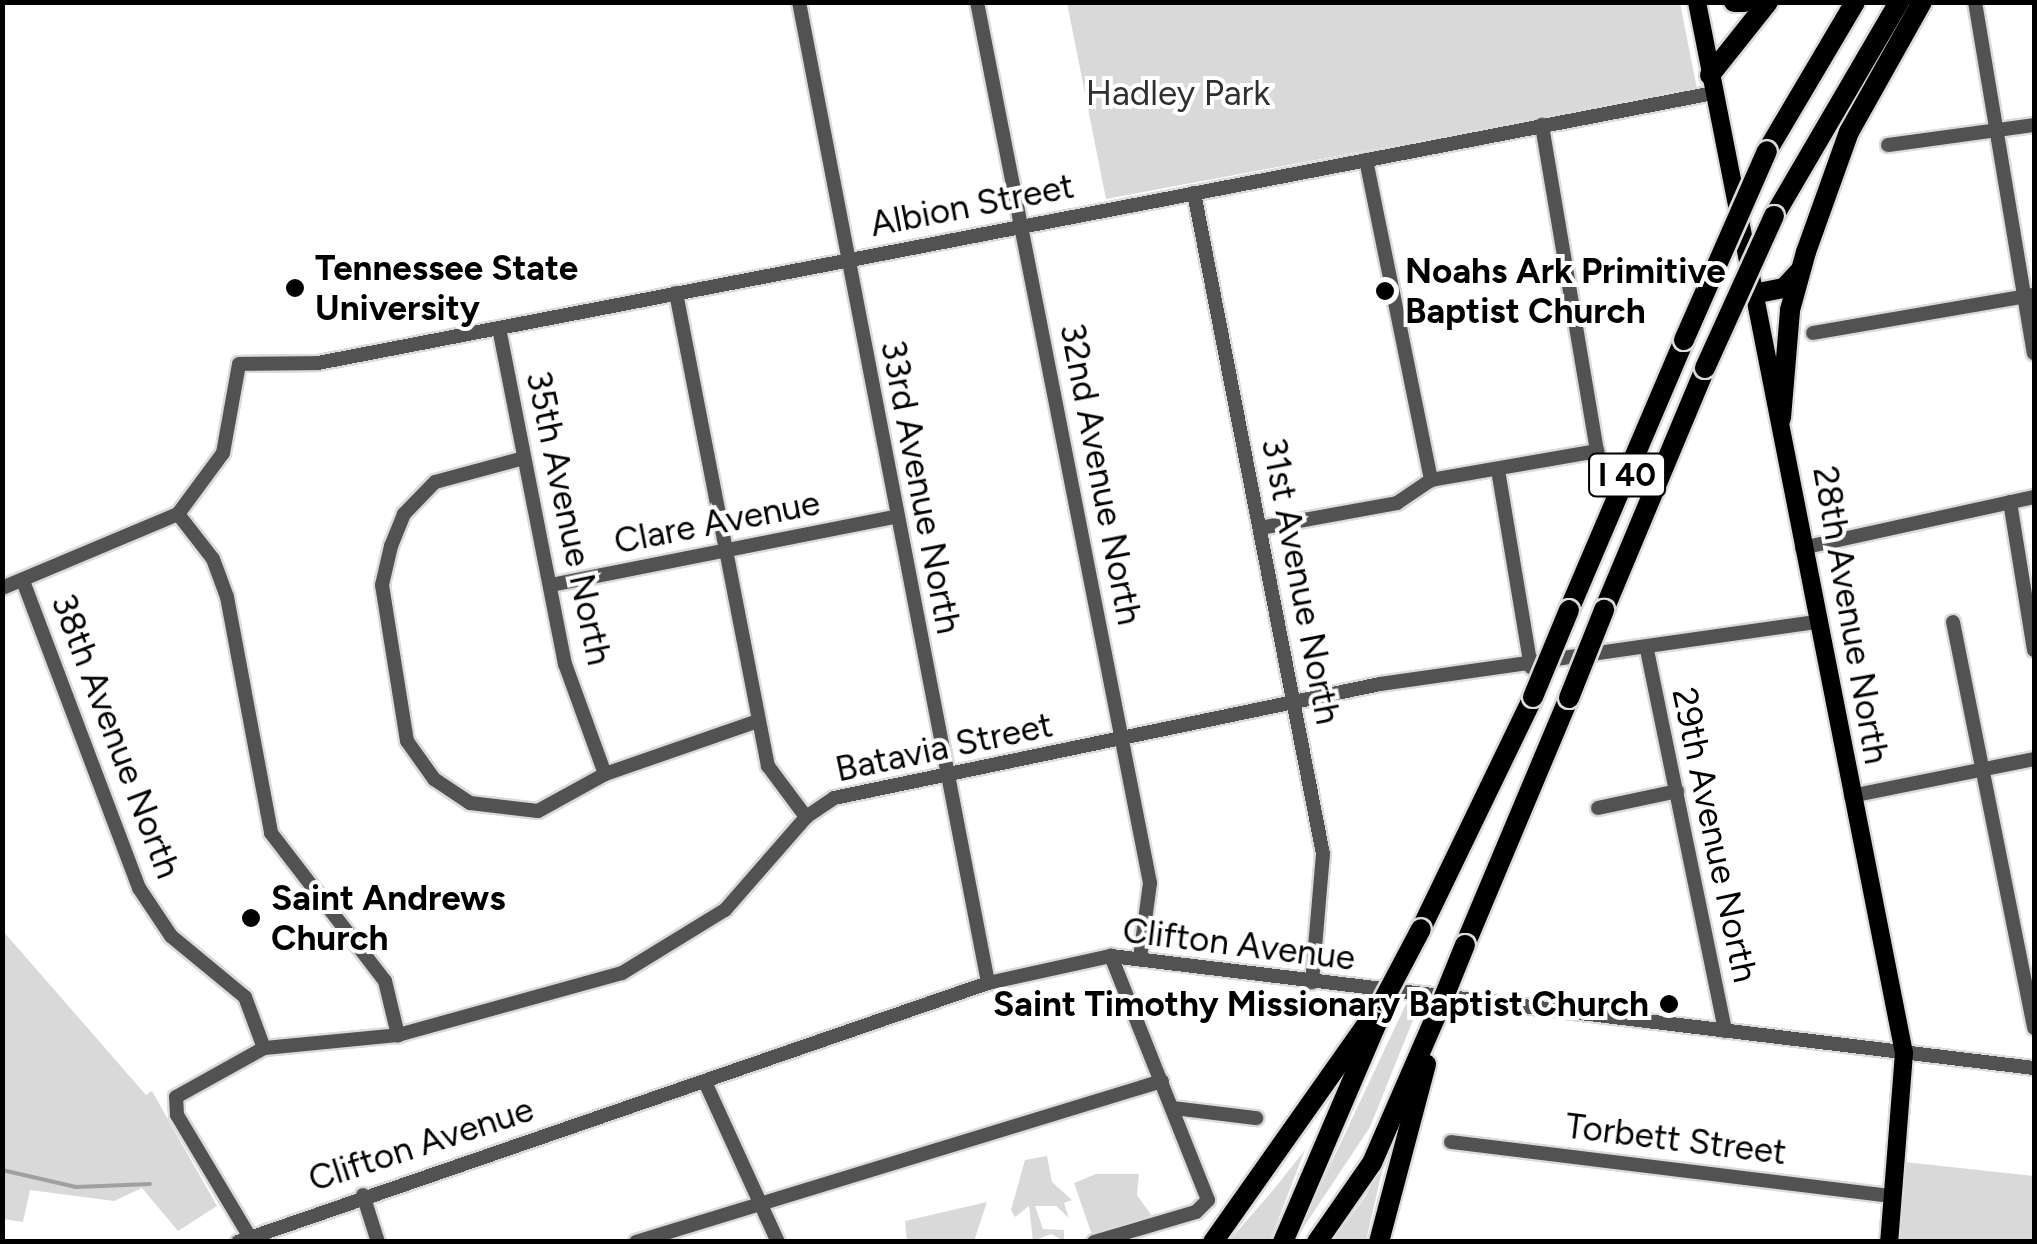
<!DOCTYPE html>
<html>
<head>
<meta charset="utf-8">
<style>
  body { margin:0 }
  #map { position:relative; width:2037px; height:1244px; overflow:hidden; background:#fff; font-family:Figtree,sans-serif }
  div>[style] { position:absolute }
  .green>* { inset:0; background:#d9d9d9 }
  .stream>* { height:4px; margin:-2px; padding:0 2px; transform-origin:2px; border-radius:2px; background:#a0a0a0 }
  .roads { filter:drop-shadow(2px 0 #dbdbdb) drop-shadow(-2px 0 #dbdbdb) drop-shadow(0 2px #dbdbdb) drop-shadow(0 -2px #dbdbdb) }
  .minor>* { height:14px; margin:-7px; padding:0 7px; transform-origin:7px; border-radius:7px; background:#525252 }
  .major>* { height:18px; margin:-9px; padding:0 9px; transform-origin:9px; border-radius:9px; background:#000 }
  .highway>* { height:20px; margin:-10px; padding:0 10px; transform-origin:10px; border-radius:10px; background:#000 }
  .bridges { filter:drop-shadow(2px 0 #dbdbdb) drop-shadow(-2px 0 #dbdbdb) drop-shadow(0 2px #dbdbdb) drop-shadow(0 -2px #dbdbdb) }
  .highway-bridge>* { height:20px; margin:-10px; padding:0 10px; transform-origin:10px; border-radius:10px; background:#000 }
  .dots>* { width:28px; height:28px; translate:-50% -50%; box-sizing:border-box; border:5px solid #fff; border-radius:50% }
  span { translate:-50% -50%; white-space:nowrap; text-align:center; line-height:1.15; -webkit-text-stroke:8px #fff; paint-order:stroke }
  .shield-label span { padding:2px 8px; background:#fff; border:2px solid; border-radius:8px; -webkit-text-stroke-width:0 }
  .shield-label { font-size:32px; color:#000; font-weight:700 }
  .park-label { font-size:35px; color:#303030 }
  .street-label { font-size:35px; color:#000 }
  .poi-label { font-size:35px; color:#000; font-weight:700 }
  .left { translate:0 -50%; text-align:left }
  .right { translate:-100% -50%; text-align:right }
  .frame { position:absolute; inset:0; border:5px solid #000; pointer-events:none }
</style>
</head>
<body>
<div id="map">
  <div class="green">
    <i style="clip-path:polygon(1067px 3px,1680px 3px,1697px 89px,1106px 199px)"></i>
    <i style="clip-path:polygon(3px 931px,146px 1095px,152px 1091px,217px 1206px,178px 1231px,142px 1188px,114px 1201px,30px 1190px,23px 1222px,3px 1219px)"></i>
    <i style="clip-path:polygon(1406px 1004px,1419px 1005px,1370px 1127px,1295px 1240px)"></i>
    <i style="clip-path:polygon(1305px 1150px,1270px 1241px,1229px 1241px,1274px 1189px)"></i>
    <i style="clip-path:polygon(1047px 1156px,1052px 1182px,1072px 1200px,1064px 1203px,1069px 1218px,1056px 1206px,1035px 1206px,1043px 1229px,1064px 1230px,1064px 1241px,1051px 1234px,1033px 1241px,1029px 1206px,1015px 1217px,1011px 1210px,1025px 1160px)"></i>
    <i style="clip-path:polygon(1385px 1158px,1366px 1241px,1332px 1242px,1367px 1194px)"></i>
    <i style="clip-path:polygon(1895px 1161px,2034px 1176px,2034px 1241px,1889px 1242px)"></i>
    <i style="clip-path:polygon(1096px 1174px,1139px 1174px,1137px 1195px,1154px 1219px,1092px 1235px,1074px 1183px)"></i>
    <i style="clip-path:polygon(987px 1202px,974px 1241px,907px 1241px,905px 1221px)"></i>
  </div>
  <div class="stream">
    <i style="left:2px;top:1170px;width:76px;rotate:12.9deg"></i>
    <i style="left:76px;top:1187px;width:74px;rotate:-2.3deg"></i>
  </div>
  <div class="roads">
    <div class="minor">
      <i style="left:799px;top:2px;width:999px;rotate:79.09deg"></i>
      <i style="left:977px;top:2px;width:898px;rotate:78.89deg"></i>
      <i style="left:1150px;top:883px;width:76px;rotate:97.6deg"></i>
      <i style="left:1975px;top:2px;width:356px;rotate:80.5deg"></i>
      <i style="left:1888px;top:145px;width:147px;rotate:-7.8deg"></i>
      <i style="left:1366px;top:160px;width:327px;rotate:78.5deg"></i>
      <i style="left:1194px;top:193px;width:673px;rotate:78.96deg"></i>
      <i style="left:1323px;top:854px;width:129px;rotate:94.9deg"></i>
      <i style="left:676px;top:293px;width:482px;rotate:79deg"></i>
      <i style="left:768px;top:766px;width:64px;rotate:53.3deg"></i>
      <i style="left:499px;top:328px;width:342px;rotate:78.9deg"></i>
      <i style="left:565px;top:664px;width:117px;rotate:70deg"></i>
      <i style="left:1813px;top:333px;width:224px;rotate:-9.8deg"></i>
      <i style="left:524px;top:458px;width:92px;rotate:164.9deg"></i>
      <i style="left:435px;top:482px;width:45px;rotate:134.1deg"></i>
      <i style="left:404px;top:514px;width:35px;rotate:112deg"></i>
      <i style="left:391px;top:546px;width:40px;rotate:103deg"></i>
      <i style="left:382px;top:585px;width:158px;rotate:80.9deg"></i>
      <i style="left:407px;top:741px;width:47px;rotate:54.6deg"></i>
      <i style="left:434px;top:779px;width:43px;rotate:33.7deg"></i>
      <i style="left:470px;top:803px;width:68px;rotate:6.7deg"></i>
      <i style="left:538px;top:811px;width:77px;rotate:-28.9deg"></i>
      <i style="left:605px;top:774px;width:162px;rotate:-19.1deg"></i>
      <i style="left:1498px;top:470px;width:200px;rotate:80.5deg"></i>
      <i style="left:2010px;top:502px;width:150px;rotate:80.8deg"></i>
      <i style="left:178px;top:514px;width:57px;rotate:52.1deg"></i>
      <i style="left:213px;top:559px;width:40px;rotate:69.8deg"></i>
      <i style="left:227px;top:597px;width:240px;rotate:79.4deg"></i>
      <i style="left:271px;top:833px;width:187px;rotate:52.4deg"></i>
      <i style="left:385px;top:981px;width:56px;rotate:76.5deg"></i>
      <i style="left:1260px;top:528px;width:139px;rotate:-10.3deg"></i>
      <i style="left:1397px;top:503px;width:41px;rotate:-34.1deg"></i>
      <i style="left:1431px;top:480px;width:169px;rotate:-9.9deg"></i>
      <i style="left:1597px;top:451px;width:331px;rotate:-99.6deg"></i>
      <i style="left:1802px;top:548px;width:238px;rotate:-12.4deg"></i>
      <i style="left:23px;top:581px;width:328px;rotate:69.3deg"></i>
      <i style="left:139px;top:888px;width:58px;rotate:56.3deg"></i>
      <i style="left:171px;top:936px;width:96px;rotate:39.5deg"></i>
      <i style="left:245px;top:997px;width:54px;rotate:69.6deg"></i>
      <i style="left:551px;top:585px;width:351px;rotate:-11.2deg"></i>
      <i style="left:2px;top:588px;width:191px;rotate:-22.8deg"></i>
      <i style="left:178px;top:514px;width:76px;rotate:-53.6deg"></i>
      <i style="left:223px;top:453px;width:90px;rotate:-79.8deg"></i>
      <i style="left:239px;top:364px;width:79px;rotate:-0.7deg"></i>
      <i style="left:318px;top:363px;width:1422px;rotate:-10.95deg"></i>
      <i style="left:1953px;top:622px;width:414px;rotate:78.7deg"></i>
      <i style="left:1647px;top:650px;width:389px;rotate:78.4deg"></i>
      <i style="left:1851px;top:796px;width:187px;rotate:-11.4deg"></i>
      <i style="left:1598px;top:808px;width:81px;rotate:-12.1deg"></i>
      <i style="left:705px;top:1082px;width:176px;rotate:65.5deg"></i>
      <i style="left:1173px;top:1108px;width:84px;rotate:6.9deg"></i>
      <i style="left:1451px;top:1142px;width:445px;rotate:7deg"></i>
      <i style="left:363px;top:1195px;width:49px;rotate:72.3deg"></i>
      <i style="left:248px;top:1234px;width:139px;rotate:-120.8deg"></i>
      <i style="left:177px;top:1115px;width:18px;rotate:-93deg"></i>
      <i style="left:176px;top:1097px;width:101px;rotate:-29.1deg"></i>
      <i style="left:264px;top:1048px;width:135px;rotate:-5.5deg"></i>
      <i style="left:398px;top:1035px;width:232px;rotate:-15.5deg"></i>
      <i style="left:622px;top:973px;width:121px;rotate:-31.5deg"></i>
      <i style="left:725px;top:910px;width:123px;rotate:-48.9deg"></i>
      <i style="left:806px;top:817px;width:34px;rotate:-34deg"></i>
      <i style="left:834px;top:798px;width:558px;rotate:-11.79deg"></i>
      <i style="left:1380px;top:684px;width:442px;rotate:-8.1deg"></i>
      <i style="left:238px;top:1242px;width:793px;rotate:-19.05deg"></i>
      <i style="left:988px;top:983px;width:126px;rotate:-12.4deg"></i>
      <i style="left:1111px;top:956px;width:930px;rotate:6.92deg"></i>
      <i style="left:636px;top:1242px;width:550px;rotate:-17.02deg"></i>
      <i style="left:1094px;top:1242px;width:106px;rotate:-16.4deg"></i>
      <i style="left:1196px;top:1212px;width:17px;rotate:-45deg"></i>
      <i style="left:1208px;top:1200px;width:263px;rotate:-111.7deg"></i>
    </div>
    <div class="major">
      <i style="left:1697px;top:2px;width:1071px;rotate:78.86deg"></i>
      <i style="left:1904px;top:1053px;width:190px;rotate:94.5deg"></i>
    </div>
    <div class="highway">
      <i style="left:1734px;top:2px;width:11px"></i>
      <i style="left:1710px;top:75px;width:93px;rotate:-51.5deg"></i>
      <i style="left:1767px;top:151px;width:173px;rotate:-59.4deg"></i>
      <i style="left:1774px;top:216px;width:248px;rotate:-59.7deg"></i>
      <i style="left:1758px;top:293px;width:26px;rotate:-11deg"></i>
      <i style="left:1784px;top:288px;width:21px;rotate:-47deg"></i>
      <i style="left:1781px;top:418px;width:108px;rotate:-85.2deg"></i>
      <i style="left:1790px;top:310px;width:60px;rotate:-74.6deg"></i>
      <i style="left:1806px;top:252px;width:127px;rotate:-70.3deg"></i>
      <i style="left:1849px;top:132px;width:149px;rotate:-60.7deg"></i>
      <i style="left:1569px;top:610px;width:293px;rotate:-66.9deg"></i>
      <i style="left:1604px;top:610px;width:262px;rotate:-67.3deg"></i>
      <i style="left:1421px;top:929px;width:258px;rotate:-64.2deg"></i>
      <i style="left:1465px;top:945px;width:268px;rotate:-67.2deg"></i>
      <i style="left:1213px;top:1242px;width:295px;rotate:-54.8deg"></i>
      <i style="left:1283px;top:1242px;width:241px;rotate:-66.8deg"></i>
      <i style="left:1317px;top:1242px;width:96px;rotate:-55.2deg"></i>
      <i style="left:1372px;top:1163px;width:168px;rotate:-66.5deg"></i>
      <i style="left:1379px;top:1242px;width:184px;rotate:-75.2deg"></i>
    </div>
  </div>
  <div class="bridges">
    <div class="highway-bridge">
      <i style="left:1684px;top:340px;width:206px;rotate:-66.3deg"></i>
      <i style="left:1705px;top:368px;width:167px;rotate:-65.6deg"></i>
      <i style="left:1533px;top:697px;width:94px;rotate:-67.5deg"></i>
      <i style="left:1569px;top:698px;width:95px;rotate:-68.3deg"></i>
      <i style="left:1383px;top:1001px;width:81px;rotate:-62.2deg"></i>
      <i style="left:1439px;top:1009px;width:69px;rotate:-67.9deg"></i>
    </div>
  </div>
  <div class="dots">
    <i style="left:295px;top:288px;background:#000"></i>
    <i style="left:1385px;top:291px;background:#000"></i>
    <i style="left:251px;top:918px;background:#000"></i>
    <i style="left:1669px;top:1004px;background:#000"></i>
  </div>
  <div class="shield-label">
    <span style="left:1627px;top:475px">I 40</span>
  </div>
  <div class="park-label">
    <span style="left:1178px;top:93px">Hadley Park</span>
  </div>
  <div class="street-label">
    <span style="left:972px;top:205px;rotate:-11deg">Albion Street</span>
    <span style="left:1101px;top:474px;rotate:79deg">32nd Avenue North</span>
    <span style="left:921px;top:487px;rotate:79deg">33rd Avenue North</span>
    <span style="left:569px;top:518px;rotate:78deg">35th Avenue North</span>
    <span style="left:717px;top:522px;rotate:-11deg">Clare Avenue</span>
    <span style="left:1301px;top:581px;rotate:79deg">31st Avenue North</span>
    <span style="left:1851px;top:615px;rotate:80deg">28th Avenue North</span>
    <span style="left:116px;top:736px;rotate:69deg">38th Avenue North</span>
    <span style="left:944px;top:747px;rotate:-12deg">Batavia Street</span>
    <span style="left:1715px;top:835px;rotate:78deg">29th Avenue North</span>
    <span style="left:1239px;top:944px;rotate:7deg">Clifton Avenue</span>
    <span style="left:1676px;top:1139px;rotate:7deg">Torbett Street</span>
    <span style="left:421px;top:1144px;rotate:-18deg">Clifton Avenue</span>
  </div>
  <div class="poi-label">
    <span class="left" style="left:315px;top:288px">Tennessee State<br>University</span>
    <span class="left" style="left:1405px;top:291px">Noahs Ark Primitive<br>Baptist Church</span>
    <span class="left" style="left:271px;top:918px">Saint Andrews<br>Church</span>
    <span class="right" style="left:1649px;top:1004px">Saint Timothy Missionary Baptist Church</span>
  </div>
  <div class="frame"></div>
</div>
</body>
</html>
